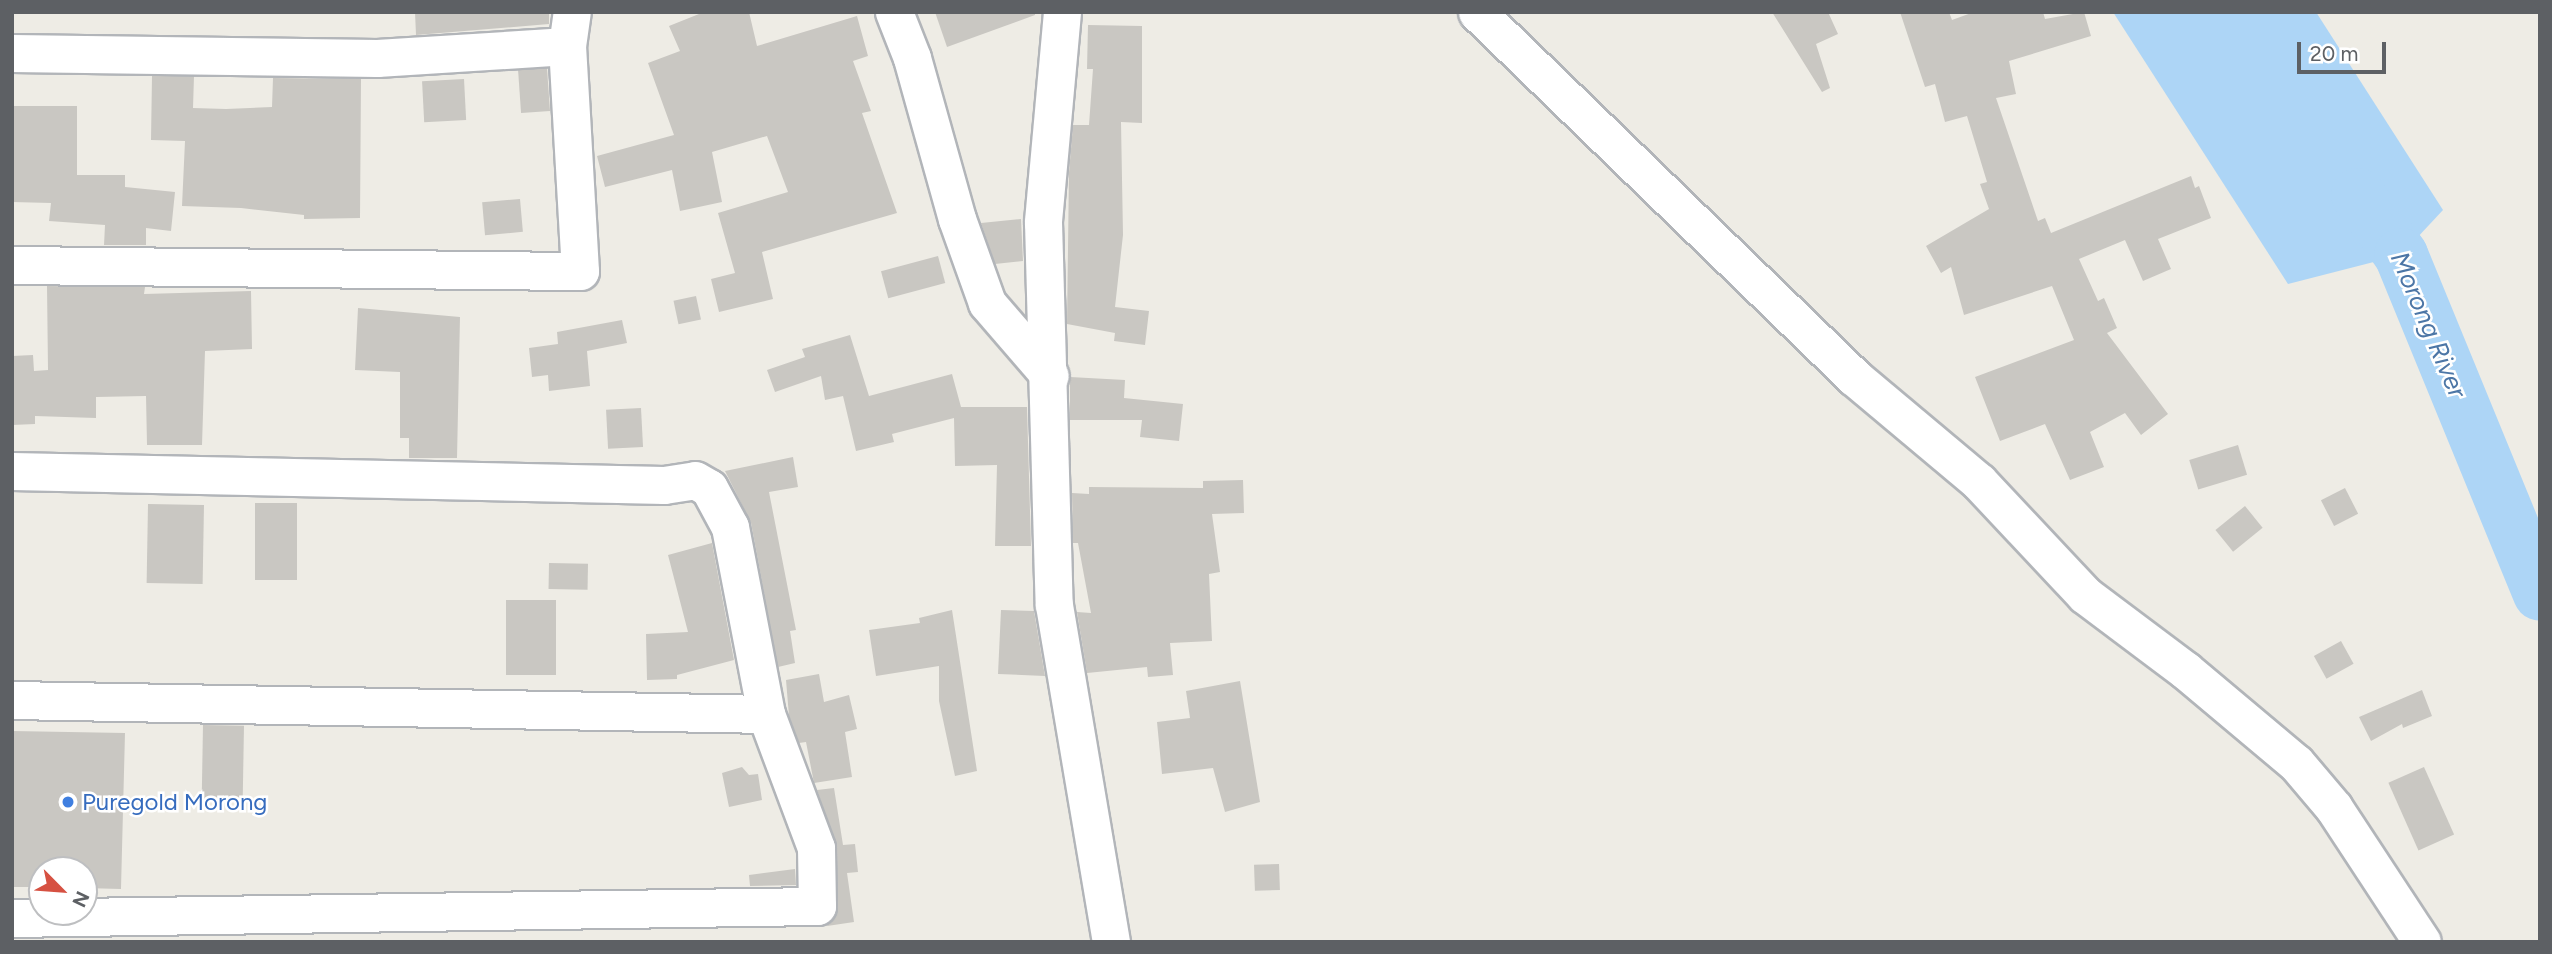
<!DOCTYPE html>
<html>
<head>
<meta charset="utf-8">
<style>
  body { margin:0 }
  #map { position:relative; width:2552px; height:954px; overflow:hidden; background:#eeece5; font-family:Figtree,sans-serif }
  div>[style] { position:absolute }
  .water>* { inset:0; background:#add5f6 }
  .river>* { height:54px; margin:-27px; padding:0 27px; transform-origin:27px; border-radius:27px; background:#add5f6 }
  .building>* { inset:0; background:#c9c7c2; transform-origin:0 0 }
  .roads { filter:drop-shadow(2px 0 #b2b5b9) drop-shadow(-2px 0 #b2b5b9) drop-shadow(0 2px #b2b5b9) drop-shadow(0 -2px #b2b5b9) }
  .minor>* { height:37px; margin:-18.5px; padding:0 18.5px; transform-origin:18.5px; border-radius:18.5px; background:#fff }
  .dots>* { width:19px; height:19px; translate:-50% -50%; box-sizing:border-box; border:4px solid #fff; border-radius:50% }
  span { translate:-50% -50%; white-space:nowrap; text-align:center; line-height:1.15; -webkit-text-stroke:5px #fff; paint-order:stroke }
  .shop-label { font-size:24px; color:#366cbe }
  .left { translate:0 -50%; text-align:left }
  .water-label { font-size:26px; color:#4c76a6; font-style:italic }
  .frame { position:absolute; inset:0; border:14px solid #5d6064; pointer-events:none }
  .north { position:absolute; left:28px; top:856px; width:70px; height:70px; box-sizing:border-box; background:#fff; border:2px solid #bebfc1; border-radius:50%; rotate:115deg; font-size:19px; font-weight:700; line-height:28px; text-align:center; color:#5d6064 }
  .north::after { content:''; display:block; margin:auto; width:24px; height:32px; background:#d65142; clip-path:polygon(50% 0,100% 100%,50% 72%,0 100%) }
  .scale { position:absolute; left:2297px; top:42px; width:89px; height:32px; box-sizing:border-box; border:4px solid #5d6064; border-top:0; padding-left:9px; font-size:21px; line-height:24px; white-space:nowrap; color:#5d6064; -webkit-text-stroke:5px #fff; paint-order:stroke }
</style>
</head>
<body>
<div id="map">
  <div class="water">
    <i style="clip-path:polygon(2113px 12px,2316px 12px,2443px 210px,2401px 255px,2288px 284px)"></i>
  </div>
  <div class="river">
    <i style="left:2358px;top:195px;width:74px;rotate:54.4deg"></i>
    <i style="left:2401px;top:255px;width:366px;rotate:67.7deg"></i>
  </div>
  <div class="building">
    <i style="clip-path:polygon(415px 12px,549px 12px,549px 24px,416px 35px)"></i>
    <i style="clip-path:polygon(704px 12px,749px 12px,757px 46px,857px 16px,868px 56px,853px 61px,871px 111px,862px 113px,897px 213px,762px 252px,773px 299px,719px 312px,711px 279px,735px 273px,718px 213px,788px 192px,767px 136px,712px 152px,722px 202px,680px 211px,672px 170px,605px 187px,597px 156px,674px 135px,648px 63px,680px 51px,669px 26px)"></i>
    <i style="clip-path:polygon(935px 12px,1035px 12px,1035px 15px,947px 47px)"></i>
    <i style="clip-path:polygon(1772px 12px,1828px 12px,1838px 34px,1816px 44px,1830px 88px,1822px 92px)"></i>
    <i style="clip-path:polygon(1900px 12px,1949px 12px,1952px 20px,1974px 12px,2043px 12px,2045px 19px,2084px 12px,2091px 36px,2009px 61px,2016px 94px,1996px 98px,2038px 221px,2045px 218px,2051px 233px,2191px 176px,2195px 188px,2199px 186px,2211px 218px,2158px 239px,2171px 269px,2143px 281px,2125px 240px,2079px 259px,2098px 301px,2104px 298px,2117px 328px,2107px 333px,2168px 414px,2141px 435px,2125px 413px,2090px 432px,2104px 467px,2070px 480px,2045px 424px,2000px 441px,1975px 377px,2074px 340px,2052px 286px,1964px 315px,1951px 267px,1941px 273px,1926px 246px,1989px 209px,1980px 184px,1987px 182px,1967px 116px,1945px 122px,1935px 84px,1925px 87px)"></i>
    <i style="clip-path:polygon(1088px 25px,1142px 26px,1142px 123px,1121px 122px,1123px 235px,1115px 307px,1149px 311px,1145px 345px,1114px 341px,1115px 333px,1067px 324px,1069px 172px,1073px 125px,1089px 125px,1093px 69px,1087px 69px)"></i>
    <i style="left:547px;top:68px;width:43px;height:29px;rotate:86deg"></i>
    <i style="clip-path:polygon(152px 76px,194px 76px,193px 108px,226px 109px,272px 107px,273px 78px,361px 79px,360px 218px,304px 219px,304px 215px,241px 208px,182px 206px,185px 141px,151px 140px)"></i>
    <i style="left:464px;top:79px;width:41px;height:42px;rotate:87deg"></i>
    <i style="clip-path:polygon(12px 106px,77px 106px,77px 175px,125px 175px,125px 187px,175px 192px,171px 231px,146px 228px,146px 245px,104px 245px,105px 225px,49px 221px,51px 203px,12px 202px)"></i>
    <i style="left:520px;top:199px;width:33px;height:38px;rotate:85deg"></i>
    <i style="clip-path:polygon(1021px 219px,1023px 261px,995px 264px,981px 223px)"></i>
    <i style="left:938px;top:256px;width:28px;height:59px;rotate:75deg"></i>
    <i style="clip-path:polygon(47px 286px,145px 287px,144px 294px,251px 291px,252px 349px,205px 351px,202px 445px,147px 445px,146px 396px,96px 397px,96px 418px,35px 416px,35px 424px,12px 425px,12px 356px,33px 355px,34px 371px,48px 370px)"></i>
    <i style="left:696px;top:296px;width:24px;height:23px;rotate:78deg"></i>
    <i style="clip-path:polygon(358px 308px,460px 317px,457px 458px,409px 458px,409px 438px,400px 438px,400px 372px,355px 370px)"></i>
    <i style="clip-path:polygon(622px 320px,627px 343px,587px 351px,590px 386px,549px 391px,548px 375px,532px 377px,529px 348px,558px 344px,557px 332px)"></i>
    <i style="clip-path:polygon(850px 335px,869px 396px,952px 374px,961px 407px,1027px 407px,1031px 546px,995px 546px,997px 465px,955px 466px,954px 418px,892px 434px,894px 442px,856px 451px,843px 396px,825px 400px,821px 376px,775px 392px,767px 370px,805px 357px,802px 349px)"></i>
    <i style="clip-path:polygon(1070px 377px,1125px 380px,1124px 398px,1183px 404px,1179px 441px,1140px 437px,1142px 420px,1070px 420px)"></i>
    <i style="left:641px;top:408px;width:39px;height:35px;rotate:87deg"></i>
    <i style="left:2238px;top:445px;width:31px;height:51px;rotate:73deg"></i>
    <i style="clip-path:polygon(793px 457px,798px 487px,769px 492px,796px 630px,790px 631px,795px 663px,778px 667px,751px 523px,725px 471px)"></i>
    <i style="clip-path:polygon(1243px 480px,1244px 513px,1212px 514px,1220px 572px,1209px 574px,1212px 641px,1170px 643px,1173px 675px,1148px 677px,1147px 667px,1087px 673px,1077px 612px,1091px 613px,1078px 543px,1073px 543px,1072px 493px,1089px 494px,1089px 487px,1203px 488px,1203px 481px)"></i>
    <i style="left:2345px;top:488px;width:29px;height:27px;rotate:63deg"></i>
    <i style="left:255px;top:503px;width:42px;height:77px"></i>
    <i style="left:148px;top:504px;width:56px;height:79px;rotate:1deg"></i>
    <i style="left:2245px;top:506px;width:28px;height:38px;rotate:51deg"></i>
    <i style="clip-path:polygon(712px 543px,734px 660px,677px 675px,677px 679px,647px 680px,646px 634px,688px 632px,668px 555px)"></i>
    <i style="left:549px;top:563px;width:39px;height:26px;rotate:1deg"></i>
    <i style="left:506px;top:600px;width:50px;height:75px"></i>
    <i style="clip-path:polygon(952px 610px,977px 771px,955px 776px,939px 701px,939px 666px,876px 676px,869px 630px,920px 623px,919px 618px)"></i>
    <i style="clip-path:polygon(1001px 610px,1034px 611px,1045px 676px,998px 674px)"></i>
    <i style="left:2341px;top:641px;width:26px;height:31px;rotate:61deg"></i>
    <i style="clip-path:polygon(819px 674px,824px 702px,849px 695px,857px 729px,845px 732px,852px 777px,814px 783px,806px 742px,799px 743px,789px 716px,786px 680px)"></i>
    <i style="clip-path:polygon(1240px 681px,1260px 802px,1225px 812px,1213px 768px,1162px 774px,1157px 722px,1190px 718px,1186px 691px)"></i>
    <i style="clip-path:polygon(2422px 690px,2432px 716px,2403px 728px,2402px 724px,2371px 741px,2359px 717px)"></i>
    <i style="left:203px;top:725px;width:41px;height:76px;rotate:1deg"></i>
    <i style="clip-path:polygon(12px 731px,125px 733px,121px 889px,84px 888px,84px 870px,42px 870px,42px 887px,12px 887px)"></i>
    <i style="clip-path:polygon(742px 767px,749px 775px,758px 774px,762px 800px,729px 807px,722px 773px)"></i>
    <i style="left:2424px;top:767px;width:74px;height:39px;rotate:66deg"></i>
    <i style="clip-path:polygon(834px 788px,843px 845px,855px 844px,858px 872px,847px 873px,854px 922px,827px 926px,838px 906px,837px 848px,817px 790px)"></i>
    <i style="left:1279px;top:864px;width:26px;height:25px;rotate:88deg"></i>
    <i style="clip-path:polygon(795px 869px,796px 885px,750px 886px,749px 875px)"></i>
  </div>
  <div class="roads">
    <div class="minor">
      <i style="left:894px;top:12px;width:49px;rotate:68.6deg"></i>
      <i style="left:912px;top:58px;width:167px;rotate:74.4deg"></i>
      <i style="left:957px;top:219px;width:89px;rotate:70.3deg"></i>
      <i style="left:987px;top:303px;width:96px;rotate:49.2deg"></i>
      <i style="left:1062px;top:12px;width:211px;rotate:95.2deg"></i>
      <i style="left:1043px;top:222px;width:383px;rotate:88.4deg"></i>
      <i style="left:1054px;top:605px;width:342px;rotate:80.4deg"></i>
      <i style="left:1477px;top:12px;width:525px;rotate:44.07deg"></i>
      <i style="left:1854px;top:377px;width:163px;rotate:40deg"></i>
      <i style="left:1979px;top:482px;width:155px;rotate:46.8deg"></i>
      <i style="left:2085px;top:595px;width:125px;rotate:36.9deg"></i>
      <i style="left:2185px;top:670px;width:145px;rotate:40deg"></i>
      <i style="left:2296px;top:763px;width:59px;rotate:49.8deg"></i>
      <i style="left:2334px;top:808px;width:160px;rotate:56.7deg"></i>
      <i style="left:12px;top:53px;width:365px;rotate:0.8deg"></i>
      <i style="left:377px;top:58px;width:190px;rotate:-3.6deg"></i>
      <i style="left:12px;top:265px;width:568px;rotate:0.61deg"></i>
      <i style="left:580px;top:271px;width:225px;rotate:-93.3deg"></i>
      <i style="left:567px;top:46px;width:34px;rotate:-82deg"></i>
      <i style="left:12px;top:471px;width:652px;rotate:1.23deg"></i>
      <i style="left:664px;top:485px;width:31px;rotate:-9deg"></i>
      <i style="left:695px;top:480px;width:16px;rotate:30deg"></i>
      <i style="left:709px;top:488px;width:44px;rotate:61.7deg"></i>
      <i style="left:730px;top:527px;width:190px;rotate:79.1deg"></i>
      <i style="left:766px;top:714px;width:143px;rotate:69.5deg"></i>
      <i style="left:816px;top:848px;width:58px;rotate:89deg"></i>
      <i style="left:817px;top:906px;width:805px;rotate:179.15deg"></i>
      <i style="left:12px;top:700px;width:754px;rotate:1.06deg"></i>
    </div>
  </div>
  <div class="dots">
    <i style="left:68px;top:802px;background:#3f7fe0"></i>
  </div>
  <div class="shop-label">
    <span class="left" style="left:82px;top:802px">Puregold Morong</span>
  </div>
  <div class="water-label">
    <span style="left:2428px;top:325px;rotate:67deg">Morong River</span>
  </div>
  <div class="frame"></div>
  <div class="north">N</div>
  <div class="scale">20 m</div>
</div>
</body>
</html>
